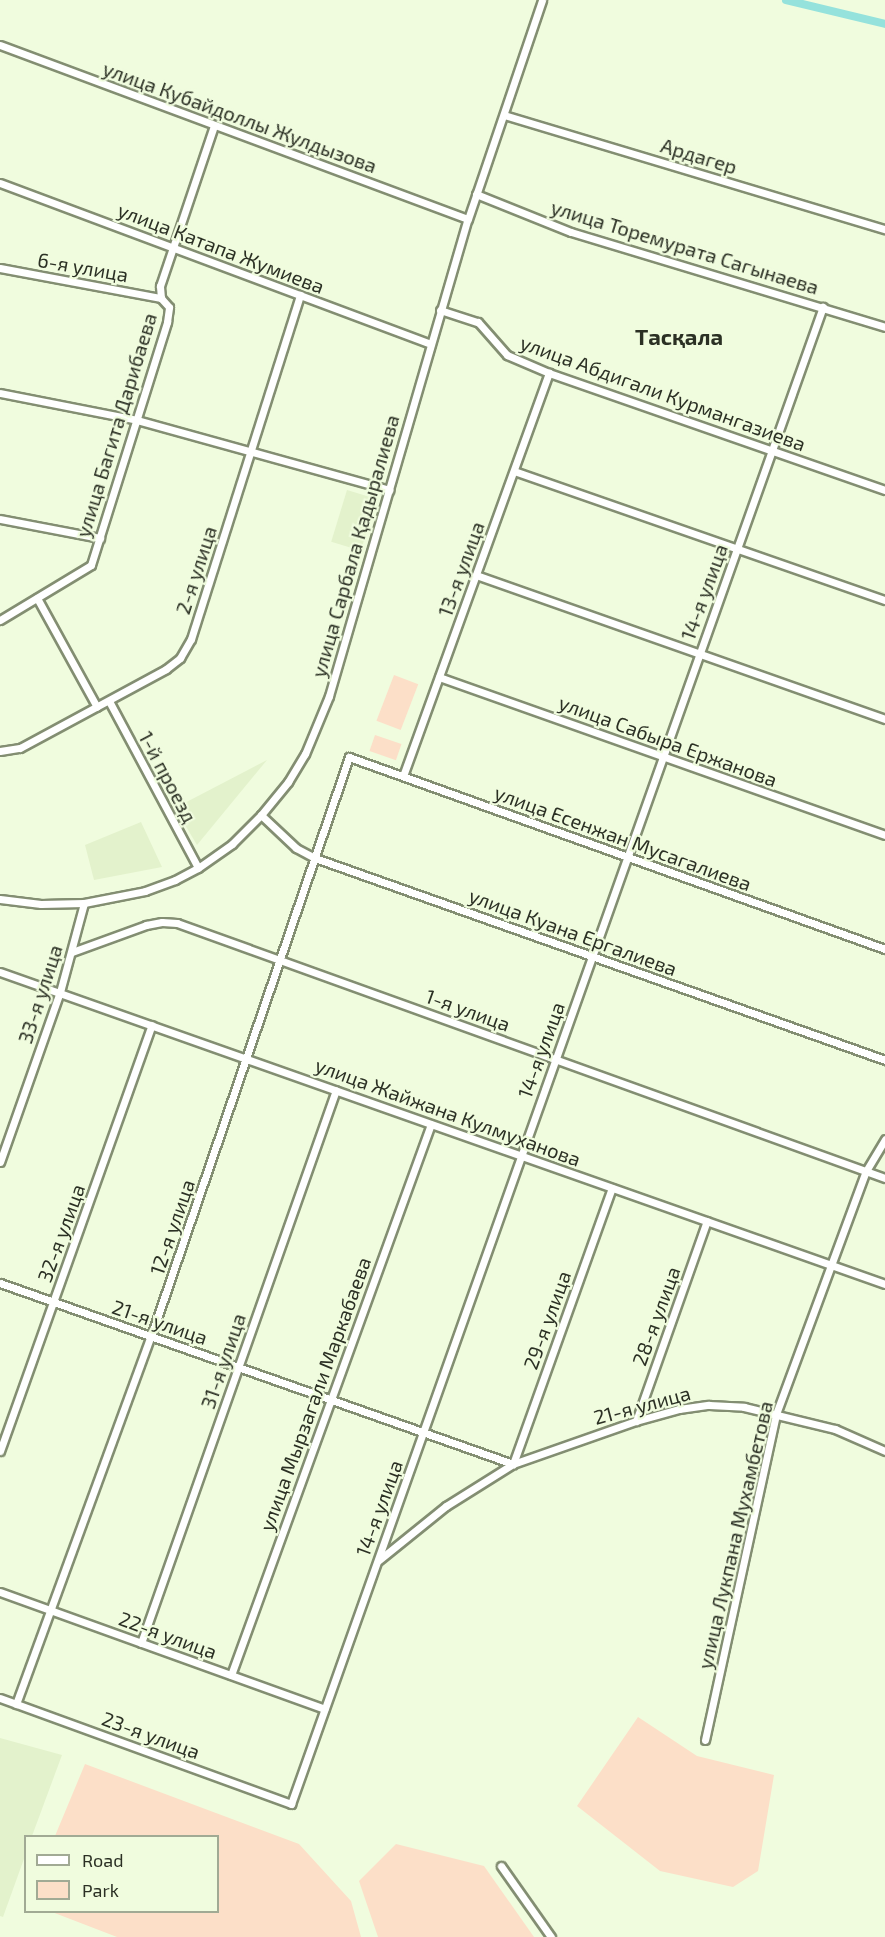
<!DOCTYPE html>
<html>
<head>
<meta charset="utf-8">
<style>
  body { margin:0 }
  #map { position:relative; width:885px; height:1937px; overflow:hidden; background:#f0fcde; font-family:"Exo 2",sans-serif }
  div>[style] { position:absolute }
  .built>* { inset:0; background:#e3f2cc; transform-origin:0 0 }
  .green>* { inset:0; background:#fcdfc8; transform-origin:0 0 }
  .canal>* { height:8px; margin:-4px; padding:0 4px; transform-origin:4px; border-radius:4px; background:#95e2dc }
  .roads { filter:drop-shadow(2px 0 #838e72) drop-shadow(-2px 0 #838e72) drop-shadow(0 2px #838e72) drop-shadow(0 -2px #838e72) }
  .street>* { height:7px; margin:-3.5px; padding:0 3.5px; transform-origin:3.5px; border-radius:3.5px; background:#fff }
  span { translate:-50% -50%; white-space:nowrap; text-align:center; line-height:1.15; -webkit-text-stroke:4.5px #f0fcde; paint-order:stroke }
  .street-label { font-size:20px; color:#2b3024 }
  .quarter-label { font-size:22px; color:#2b3024; font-weight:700 }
  .legend { position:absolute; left:24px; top:1835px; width:195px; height:78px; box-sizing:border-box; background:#f0fcde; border:2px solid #a1aa94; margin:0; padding:8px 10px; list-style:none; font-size:18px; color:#2b3024 }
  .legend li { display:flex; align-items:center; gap:12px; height:30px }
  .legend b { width:30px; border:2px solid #a1aa94 }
</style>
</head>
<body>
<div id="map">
  <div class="built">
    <i style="left:347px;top:490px;width:31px;height:54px;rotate:17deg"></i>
    <i style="clip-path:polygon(267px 760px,197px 845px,175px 808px)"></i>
    <i style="clip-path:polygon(141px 822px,162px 867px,94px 880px,85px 845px)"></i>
    <i style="clip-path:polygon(0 1738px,62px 1755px,32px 1836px,26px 1836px,25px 1856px,3px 1917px,0 1916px)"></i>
  </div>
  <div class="green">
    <i style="left:394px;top:675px;width:26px;height:49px;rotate:21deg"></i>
    <i style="left:375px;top:735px;width:28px;height:17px;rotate:19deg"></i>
    <i style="clip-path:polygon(638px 1717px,697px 1756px,774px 1775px,758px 1871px,733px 1887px,660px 1871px,577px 1806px)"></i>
    <i style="clip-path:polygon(85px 1764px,299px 1844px,351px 1901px,361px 1937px,117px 1937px,52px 1912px,218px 1912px,218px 1836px,55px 1836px)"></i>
    <i style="clip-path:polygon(396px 1844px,484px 1866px,534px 1937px,378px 1937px,359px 1881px)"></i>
  </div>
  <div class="canal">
    <i style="left:786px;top:0;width:102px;rotate:13.6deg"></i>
  </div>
  <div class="roads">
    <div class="street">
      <i style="left:0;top:45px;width:499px;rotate:20.4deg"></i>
      <i style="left:504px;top:115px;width:398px;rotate:16.7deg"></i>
      <i style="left:0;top:183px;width:460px;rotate:20.5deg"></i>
      <i style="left:476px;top:194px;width:102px;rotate:21.8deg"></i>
      <i style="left:571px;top:232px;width:328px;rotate:16.8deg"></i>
      <i style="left:0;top:268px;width:164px;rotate:10.6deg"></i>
      <i style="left:440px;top:310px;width:40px;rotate:18deg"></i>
      <i style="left:478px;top:322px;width:44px;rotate:48.7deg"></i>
      <i style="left:507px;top:355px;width:46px;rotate:23.2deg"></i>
      <i style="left:549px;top:373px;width:356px;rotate:19.2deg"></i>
      <i style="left:0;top:393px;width:140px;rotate:11.1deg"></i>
      <i style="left:137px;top:420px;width:262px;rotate:15.5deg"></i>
      <i style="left:514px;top:471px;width:393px;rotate:19.2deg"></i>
      <i style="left:0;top:519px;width:102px;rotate:10.8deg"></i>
      <i style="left:476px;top:575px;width:434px;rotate:19.4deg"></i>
      <i style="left:37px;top:598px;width:124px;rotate:61.2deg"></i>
      <i style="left:0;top:620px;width:106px;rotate:-31.1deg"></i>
      <i style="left:91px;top:565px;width:255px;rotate:-72.6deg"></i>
      <i style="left:167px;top:322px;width:15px;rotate:-82deg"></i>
      <i style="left:169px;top:307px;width:12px;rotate:-132deg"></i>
      <i style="left:161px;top:298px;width:12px;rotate:-95deg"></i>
      <i style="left:160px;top:286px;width:169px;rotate:-71.4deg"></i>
      <i style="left:439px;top:677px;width:473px;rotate:19.5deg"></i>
      <i style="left:109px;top:701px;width:189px;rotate:61.9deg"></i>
      <i style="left:0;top:751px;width:20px;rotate:-9deg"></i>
      <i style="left:20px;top:748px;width:166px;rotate:-28.4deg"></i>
      <i style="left:166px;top:669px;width:18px;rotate:-38deg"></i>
      <i style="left:180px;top:658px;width:22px;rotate:-60deg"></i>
      <i style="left:191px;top:639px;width:361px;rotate:-72.4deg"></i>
      <i style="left:403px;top:776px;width:429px;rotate:-70.1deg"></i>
      <i style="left:261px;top:815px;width:48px;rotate:43.3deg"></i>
      <i style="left:296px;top:848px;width:21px;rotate:28deg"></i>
      <i style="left:315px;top:858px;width:605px;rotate:19.51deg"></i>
      <i style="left:0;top:899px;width:41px;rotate:7deg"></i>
      <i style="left:41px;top:904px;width:43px;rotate:-1.3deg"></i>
      <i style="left:84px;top:903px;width:62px;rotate:-11.1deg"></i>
      <i style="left:145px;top:891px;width:32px;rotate:-20deg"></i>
      <i style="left:175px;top:880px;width:26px;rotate:-28deg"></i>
      <i style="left:198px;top:868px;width:42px;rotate:-35.2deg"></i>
      <i style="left:232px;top:844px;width:41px;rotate:-45deg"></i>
      <i style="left:261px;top:815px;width:43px;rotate:-50.7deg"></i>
      <i style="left:288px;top:782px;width:33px;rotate:-59deg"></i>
      <i style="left:305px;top:754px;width:63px;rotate:-67.5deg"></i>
      <i style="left:329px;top:696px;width:497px;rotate:-73.8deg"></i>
      <i style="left:468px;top:219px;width:231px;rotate:-71.3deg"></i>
      <i style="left:72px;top:952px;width:79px;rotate:-20deg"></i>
      <i style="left:146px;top:925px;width:16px;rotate:-11deg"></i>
      <i style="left:162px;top:922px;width:15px;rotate:4deg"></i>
      <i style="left:177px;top:923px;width:753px;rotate:19.81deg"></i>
      <i style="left:0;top:972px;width:938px;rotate:19.42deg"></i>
      <i style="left:0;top:1162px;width:180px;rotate:-70.6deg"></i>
      <i style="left:60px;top:992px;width:92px;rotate:-74.9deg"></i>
      <i style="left:0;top:1283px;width:544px;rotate:19.43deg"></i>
      <i style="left:513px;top:1464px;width:293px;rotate:-70.3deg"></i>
      <i style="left:636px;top:1421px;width:212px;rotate:-70.5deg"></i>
      <i style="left:0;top:1451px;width:452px;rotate:-70.4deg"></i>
      <i style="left:379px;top:1560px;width:86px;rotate:-38.9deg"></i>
      <i style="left:446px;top:1506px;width:79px;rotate:-32.1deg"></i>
      <i style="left:513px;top:1464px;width:130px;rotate:-19.3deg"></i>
      <i style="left:636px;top:1421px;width:45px;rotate:-15.6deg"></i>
      <i style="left:679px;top:1409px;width:30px;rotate:-8deg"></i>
      <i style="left:709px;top:1405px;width:35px;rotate:3deg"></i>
      <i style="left:744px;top:1407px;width:94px;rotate:13.6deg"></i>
      <i style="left:835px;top:1429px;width:55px;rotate:23.7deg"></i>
      <i style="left:0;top:1592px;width:345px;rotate:19.8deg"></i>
      <i style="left:141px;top:1643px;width:586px;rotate:-70.58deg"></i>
      <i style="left:231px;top:1675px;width:586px;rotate:-70.05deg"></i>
      <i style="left:0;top:1698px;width:310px;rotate:20deg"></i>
      <i style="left:291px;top:1804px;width:1589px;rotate:-70.44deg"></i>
      <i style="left:16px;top:1704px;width:392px;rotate:-69.9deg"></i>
      <i style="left:151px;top:1336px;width:612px;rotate:-71.12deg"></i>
      <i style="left:349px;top:757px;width:569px;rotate:19.71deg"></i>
      <i style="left:705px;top:1740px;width:334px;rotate:-77.7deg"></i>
      <i style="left:776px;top:1414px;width:259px;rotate:-69.7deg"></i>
      <i style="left:866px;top:1171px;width:37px;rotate:-59deg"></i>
      <i style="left:501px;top:1866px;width:87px;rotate:54.8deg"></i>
    </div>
  </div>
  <div class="street-label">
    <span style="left:240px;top:117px;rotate:20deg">улица Кубайдоллы Жулдызова</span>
    <span style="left:699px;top:156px;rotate:17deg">Ардагер</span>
    <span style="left:685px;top:247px;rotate:17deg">улица Торемурата Сагынаева</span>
    <span style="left:221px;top:248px;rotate:21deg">улица Катапа Жумиева</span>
    <span style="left:83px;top:267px;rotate:10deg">6-я улица</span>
    <span style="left:663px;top:393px;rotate:20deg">улица Абдигали Курмангазиева</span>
    <span style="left:116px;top:425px;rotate:-73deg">улица Багита Дарибаева</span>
    <span style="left:355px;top:546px;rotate:-74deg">улица Сарбала Қадыралиева</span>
    <span style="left:461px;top:569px;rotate:-70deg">13-я улица</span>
    <span style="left:196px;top:570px;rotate:-72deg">2-я улица</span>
    <span style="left:704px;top:592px;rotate:-70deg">14-я улица</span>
    <span style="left:668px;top:741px;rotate:20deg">улица Сабыра Ержанова</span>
    <span style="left:168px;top:777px;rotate:62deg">1-й проезд</span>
    <span style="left:623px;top:838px;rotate:20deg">улица Есенжан Мусагалиева</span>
    <span style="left:573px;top:932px;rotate:20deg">улица Куана Ергалиева</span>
    <span style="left:40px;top:994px;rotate:-72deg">33-я улица</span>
    <span style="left:468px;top:1010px;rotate:20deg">1-я улица</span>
    <span style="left:541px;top:1050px;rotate:-70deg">14-я улица</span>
    <span style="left:448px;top:1112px;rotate:20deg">улица Жайжана Кулмуханова</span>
    <span style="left:172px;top:1227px;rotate:-71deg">12-я улица</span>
    <span style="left:61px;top:1233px;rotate:-70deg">32-я улица</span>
    <span style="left:656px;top:1316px;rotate:-70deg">28-я улица</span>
    <span style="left:547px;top:1320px;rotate:-70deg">29-я улица</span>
    <span style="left:160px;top:1322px;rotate:19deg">21-я улица</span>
    <span style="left:223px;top:1361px;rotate:-71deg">31-я улица</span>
    <span style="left:315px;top:1394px;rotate:-70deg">улица Мырзагали Маркабаева</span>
    <span style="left:642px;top:1405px;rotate:-15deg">21-я улица</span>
    <span style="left:379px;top:1508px;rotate:-70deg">14-я улица</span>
    <span style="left:735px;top:1535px;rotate:-77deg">улица Лукпана Мухамбетова</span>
    <span style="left:168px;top:1635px;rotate:20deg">22-я улица</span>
    <span style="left:151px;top:1735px;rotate:20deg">23-я улица</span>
  </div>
  <div class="quarter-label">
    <span style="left:679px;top:337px">Тасқала</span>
  </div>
  <ul class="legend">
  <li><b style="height:8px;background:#fff"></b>Road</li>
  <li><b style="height:16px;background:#fcdfc8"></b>Park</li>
  </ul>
</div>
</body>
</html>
